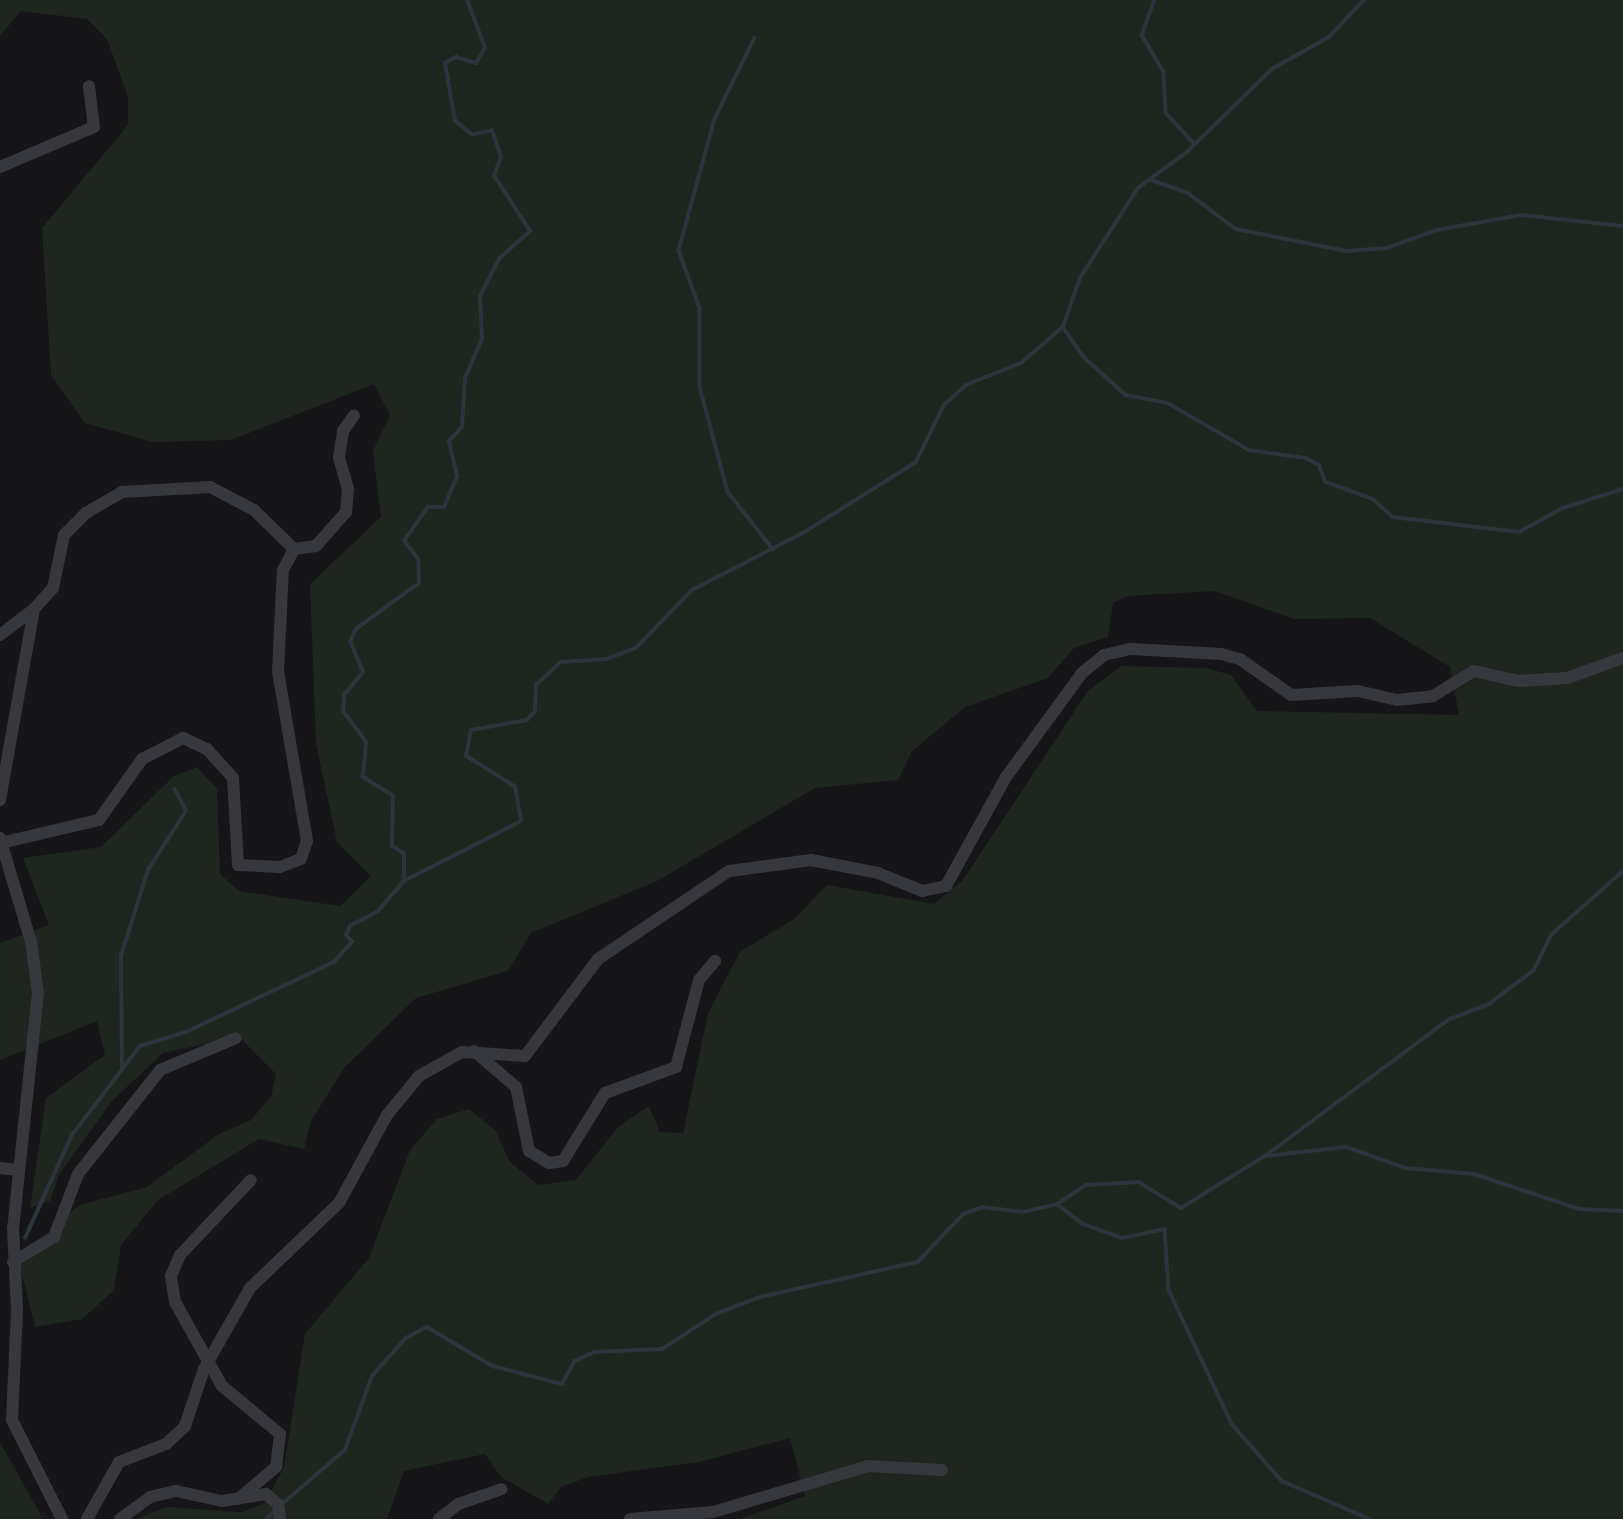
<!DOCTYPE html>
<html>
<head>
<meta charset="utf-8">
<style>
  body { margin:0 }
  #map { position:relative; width:1623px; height:1519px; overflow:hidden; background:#161618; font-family:Inter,sans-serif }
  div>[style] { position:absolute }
  .green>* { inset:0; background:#1e261f }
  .stream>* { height:3.5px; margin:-1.75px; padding:0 1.75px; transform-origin:1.75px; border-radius:1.75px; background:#2c353c }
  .minor>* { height:12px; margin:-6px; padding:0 6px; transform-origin:6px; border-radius:6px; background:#37383d }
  span { translate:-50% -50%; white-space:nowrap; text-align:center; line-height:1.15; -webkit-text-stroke:5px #111113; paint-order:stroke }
</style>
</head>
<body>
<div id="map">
  <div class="green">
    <i style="clip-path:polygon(0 0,1623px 0,1623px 1519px,740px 1519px,805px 1496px,790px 1438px,699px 1462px,588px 1477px,561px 1487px,548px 1504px,501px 1477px,485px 1454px,404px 1471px,387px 1519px,136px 1519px,167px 1507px,242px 1512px,265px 1503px,284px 1467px,305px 1334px,369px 1258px,410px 1150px,437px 1119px,469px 1109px,495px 1130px,510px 1162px,538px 1185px,576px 1180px,617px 1128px,649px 1106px,660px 1132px,683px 1133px,708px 1013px,740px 952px,794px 919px,827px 885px,934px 904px,963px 880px,1087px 692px,1121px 666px,1206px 668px,1231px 675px,1257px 711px,1459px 715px,1450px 667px,1370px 618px,1294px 619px,1215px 591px,1128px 596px,1113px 603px,1108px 637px,1074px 648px,1048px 678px,965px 707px,912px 751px,898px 780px,815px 788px,657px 881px,531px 933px,508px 971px,416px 998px,345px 1067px,311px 1121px,304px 1149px,259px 1139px,158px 1200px,121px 1245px,114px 1290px,82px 1319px,35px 1327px,20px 1266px,62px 1235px,67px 1215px,80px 1205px,147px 1187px,219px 1134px,251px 1120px,271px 1097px,276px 1074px,239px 1037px,163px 1053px,111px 1102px,59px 1175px,50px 1201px,30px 1208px,46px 1098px,105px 1055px,97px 1021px,0 1060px,0 943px,49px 925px,23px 858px,101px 847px,174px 776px,197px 767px,217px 789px,220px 874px,239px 891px,340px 906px,371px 876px,337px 842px,316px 744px,310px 584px,381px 517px,373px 451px,390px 415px,374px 384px,231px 440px,152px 442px,85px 423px,51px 375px,42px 228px,128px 125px,128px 97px,107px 39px,87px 19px,21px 11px,0 36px)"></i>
    <i style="clip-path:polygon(0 1442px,43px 1519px,0 1519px)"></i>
  </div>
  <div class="stream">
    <i style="left:1155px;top:0;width:37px;rotate:110deg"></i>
    <i style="left:1142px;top:35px;width:43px;rotate:59.3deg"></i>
    <i style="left:1164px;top:72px;width:41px;rotate:87.2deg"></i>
    <i style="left:1166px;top:113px;width:41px;rotate:47deg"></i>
    <i style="left:755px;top:38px;width:90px;rotate:116.3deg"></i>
    <i style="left:715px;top:119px;width:137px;rotate:105.3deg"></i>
    <i style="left:679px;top:251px;width:61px;rotate:69.8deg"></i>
    <i style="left:700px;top:308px;width:79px;rotate:90deg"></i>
    <i style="left:700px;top:387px;width:109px;rotate:75.1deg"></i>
    <i style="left:728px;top:492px;width:73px;rotate:51.7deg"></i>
    <i style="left:1151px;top:180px;width:39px;rotate:19deg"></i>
    <i style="left:1188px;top:193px;width:60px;rotate:36.9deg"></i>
    <i style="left:1236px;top:229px;width:112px;rotate:11.3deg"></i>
    <i style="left:1346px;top:251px;width:41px;rotate:-4.2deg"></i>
    <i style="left:1387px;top:248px;width:53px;rotate:-19.8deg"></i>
    <i style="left:1437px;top:230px;width:85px;rotate:-10.1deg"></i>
    <i style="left:1521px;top:215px;width:103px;rotate:6.2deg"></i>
    <i style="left:1063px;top:327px;width:37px;rotate:55deg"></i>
    <i style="left:1084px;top:357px;width:57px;rotate:42.1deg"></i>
    <i style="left:1126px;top:395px;width:43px;rotate:10.8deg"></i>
    <i style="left:1168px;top:403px;width:94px;rotate:30.1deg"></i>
    <i style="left:1249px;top:450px;width:58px;rotate:8deg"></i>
    <i style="left:1306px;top:458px;width:15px;rotate:28deg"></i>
    <i style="left:1319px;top:465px;width:18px;rotate:68deg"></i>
    <i style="left:1326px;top:482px;width:50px;rotate:19.9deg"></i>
    <i style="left:1373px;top:499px;width:27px;rotate:42deg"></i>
    <i style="left:1393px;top:517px;width:127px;rotate:6.8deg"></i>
    <i style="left:1519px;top:532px;width:50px;rotate:-28.6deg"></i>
    <i style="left:1563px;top:508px;width:63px;rotate:-17.6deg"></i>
    <i style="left:404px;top:881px;width:27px;rotate:-90deg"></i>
    <i style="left:404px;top:854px;width:14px;rotate:-146deg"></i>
    <i style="left:392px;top:846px;width:50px;rotate:-88.9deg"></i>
    <i style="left:393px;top:796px;width:36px;rotate:-148deg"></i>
    <i style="left:363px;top:777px;width:35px;rotate:-85deg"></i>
    <i style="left:366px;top:742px;width:39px;rotate:-127deg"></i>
    <i style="left:343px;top:711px;width:16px;rotate:-86deg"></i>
    <i style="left:344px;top:695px;width:30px;rotate:-50deg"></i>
    <i style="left:363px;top:672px;width:33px;rotate:-113deg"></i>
    <i style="left:350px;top:642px;width:14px;rotate:-65deg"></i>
    <i style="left:356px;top:629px;width:78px;rotate:-36.1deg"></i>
    <i style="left:419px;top:583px;width:24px;rotate:-92deg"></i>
    <i style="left:418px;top:559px;width:23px;rotate:-128deg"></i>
    <i style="left:404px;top:541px;width:42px;rotate:-54.8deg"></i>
    <i style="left:428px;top:507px;width:16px"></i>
    <i style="left:444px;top:507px;width:34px;rotate:-67deg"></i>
    <i style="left:457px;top:476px;width:36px;rotate:-103deg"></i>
    <i style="left:449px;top:441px;width:19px;rotate:-47deg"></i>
    <i style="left:462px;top:427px;width:49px;rotate:-86.5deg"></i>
    <i style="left:465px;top:378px;width:43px;rotate:-66.4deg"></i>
    <i style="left:482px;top:339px;width:43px;rotate:-92.7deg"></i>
    <i style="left:480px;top:296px;width:42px;rotate:-62.8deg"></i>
    <i style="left:499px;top:259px;width:42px;rotate:-42.1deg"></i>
    <i style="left:530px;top:231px;width:66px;rotate:-123.2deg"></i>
    <i style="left:494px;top:176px;width:20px;rotate:-70deg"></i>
    <i style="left:501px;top:157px;width:28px;rotate:-109deg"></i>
    <i style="left:492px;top:131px;width:20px;rotate:169deg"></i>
    <i style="left:472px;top:135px;width:22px;rotate:-141deg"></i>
    <i style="left:455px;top:121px;width:59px;rotate:-99.8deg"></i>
    <i style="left:445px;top:63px;width:13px;rotate:-29deg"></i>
    <i style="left:456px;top:57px;width:21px;rotate:17deg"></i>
    <i style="left:476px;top:63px;width:17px;rotate:-59deg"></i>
    <i style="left:485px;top:48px;width:51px;rotate:-110.6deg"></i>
    <i style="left:122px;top:1069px;width:113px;rotate:-90.5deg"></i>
    <i style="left:121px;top:956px;width:90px;rotate:-72.6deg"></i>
    <i style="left:148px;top:870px;width:70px;rotate:-57.2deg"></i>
    <i style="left:186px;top:811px;width:24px;rotate:-118deg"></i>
    <i style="left:1265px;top:1156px;width:228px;rotate:-36.6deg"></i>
    <i style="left:1448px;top:1020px;width:44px;rotate:-21.3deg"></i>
    <i style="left:1489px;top:1004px;width:56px;rotate:-37.1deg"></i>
    <i style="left:1534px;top:970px;width:39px;rotate:-64deg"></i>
    <i style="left:1551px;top:935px;width:96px;rotate:-41.6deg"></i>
    <i style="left:1058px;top:1205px;width:31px;rotate:37deg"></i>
    <i style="left:1083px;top:1224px;width:41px;rotate:19.7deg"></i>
    <i style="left:1122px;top:1238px;width:44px;rotate:-11.8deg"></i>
    <i style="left:1165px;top:1229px;width:61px;rotate:86.2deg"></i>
    <i style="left:1169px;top:1290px;width:148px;rotate:64.8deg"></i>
    <i style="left:1232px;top:1424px;width:76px;rotate:48.7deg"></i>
    <i style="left:1282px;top:1481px;width:96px;rotate:23.4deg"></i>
    <i style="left:25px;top:1238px;width:113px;rotate:-65.5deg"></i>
    <i style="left:72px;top:1135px;width:112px;rotate:-52.6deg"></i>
    <i style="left:140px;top:1046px;width:48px;rotate:-16.9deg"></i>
    <i style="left:186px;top:1032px;width:164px;rotate:-25.3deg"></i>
    <i style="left:334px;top:962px;width:27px;rotate:-48deg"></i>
    <i style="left:352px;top:942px;width:9px;rotate:-131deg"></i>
    <i style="left:346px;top:935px;width:10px;rotate:-66deg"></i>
    <i style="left:350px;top:926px;width:32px;rotate:-28deg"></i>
    <i style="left:378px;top:911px;width:40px;rotate:-49deg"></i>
    <i style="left:404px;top:881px;width:131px;rotate:-27.1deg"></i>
    <i style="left:521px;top:821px;width:35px;rotate:-100deg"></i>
    <i style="left:515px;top:787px;width:58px;rotate:-147.7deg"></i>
    <i style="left:466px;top:756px;width:26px;rotate:-79deg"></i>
    <i style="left:471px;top:730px;width:57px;rotate:-10.1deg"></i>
    <i style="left:527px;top:720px;width:12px;rotate:-48deg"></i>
    <i style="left:535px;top:711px;width:26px;rotate:-88deg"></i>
    <i style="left:536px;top:685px;width:34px;rotate:-43deg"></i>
    <i style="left:561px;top:662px;width:46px;rotate:-3.7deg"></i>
    <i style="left:607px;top:659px;width:31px;rotate:-21deg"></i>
    <i style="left:636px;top:648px;width:81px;rotate:-46deg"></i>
    <i style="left:692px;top:590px;width:125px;rotate:-27.2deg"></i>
    <i style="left:803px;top:533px;width:133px;rotate:-32.1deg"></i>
    <i style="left:916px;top:462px;width:64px;rotate:-63.8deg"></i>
    <i style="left:944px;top:405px;width:30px;rotate:-42deg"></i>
    <i style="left:966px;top:385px;width:59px;rotate:-21.8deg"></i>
    <i style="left:1021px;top:363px;width:55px;rotate:-40.6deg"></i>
    <i style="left:1063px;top:327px;width:52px;rotate:-70.9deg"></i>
    <i style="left:1080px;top:278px;width:107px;rotate:-57.2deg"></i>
    <i style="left:1138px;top:188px;width:61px;rotate:-36.3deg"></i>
    <i style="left:1187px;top:152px;width:119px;rotate:-44.3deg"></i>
    <i style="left:1272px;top:69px;width:65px;rotate:-29.3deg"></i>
    <i style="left:1329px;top:37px;width:51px;rotate:-46.6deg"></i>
    <i style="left:282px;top:1504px;width:83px;rotate:-40.6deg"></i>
    <i style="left:345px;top:1450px;width:79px;rotate:-70deg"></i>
    <i style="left:372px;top:1376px;width:51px;rotate:-48.2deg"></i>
    <i style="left:406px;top:1338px;width:24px;rotate:-28deg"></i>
    <i style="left:427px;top:1327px;width:77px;rotate:30.6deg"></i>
    <i style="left:493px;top:1366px;width:71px;rotate:14.6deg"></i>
    <i style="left:562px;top:1384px;width:26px;rotate:-61deg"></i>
    <i style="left:575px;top:1361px;width:21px;rotate:-25deg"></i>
    <i style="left:594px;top:1352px;width:68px;rotate:-2.5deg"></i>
    <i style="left:662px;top:1349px;width:64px;rotate:-32.9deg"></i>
    <i style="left:716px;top:1314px;width:47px;rotate:-21.1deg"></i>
    <i style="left:760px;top:1297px;width:162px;rotate:-12.5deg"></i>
    <i style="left:918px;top:1262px;width:66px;rotate:-46.8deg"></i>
    <i style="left:963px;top:1214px;width:21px;rotate:-19deg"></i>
    <i style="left:983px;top:1207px;width:40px;rotate:7.1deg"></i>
    <i style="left:1023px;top:1212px;width:35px;rotate:-13deg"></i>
    <i style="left:1057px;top:1204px;width:35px;rotate:-33deg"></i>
    <i style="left:1086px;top:1185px;width:53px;rotate:-3.2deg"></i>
    <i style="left:1139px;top:1182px;width:49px;rotate:31.8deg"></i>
    <i style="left:1181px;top:1208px;width:99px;rotate:-31.8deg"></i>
    <i style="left:1265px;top:1156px;width:81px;rotate:-6.3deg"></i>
    <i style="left:1346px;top:1147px;width:64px;rotate:19.3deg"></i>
    <i style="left:1406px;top:1168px;width:68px;rotate:5deg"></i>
    <i style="left:1474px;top:1174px;width:112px;rotate:18.3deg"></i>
    <i style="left:1580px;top:1209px;width:43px;rotate:2.7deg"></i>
    <i style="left:266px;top:1519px;width:15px;rotate:-42deg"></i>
  </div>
  <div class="minor">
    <i style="left:0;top:167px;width:102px;rotate:-23.1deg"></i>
    <i style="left:94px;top:127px;width:41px;rotate:-97deg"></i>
    <i style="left:294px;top:549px;width:22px;rotate:-8deg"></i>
    <i style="left:316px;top:546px;width:45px;rotate:-48.6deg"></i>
    <i style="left:346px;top:512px;width:23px;rotate:-85deg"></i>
    <i style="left:348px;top:489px;width:33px;rotate:-106deg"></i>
    <i style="left:339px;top:457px;width:26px;rotate:-81deg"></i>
    <i style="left:343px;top:431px;width:19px;rotate:-55deg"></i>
    <i style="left:0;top:635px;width:43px;rotate:-37.4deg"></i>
    <i style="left:0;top:800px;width:194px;rotate:-79.9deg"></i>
    <i style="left:34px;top:609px;width:28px;rotate:-48deg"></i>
    <i style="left:53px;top:588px;width:54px;rotate:-78.3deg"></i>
    <i style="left:64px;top:535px;width:31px;rotate:-45deg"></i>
    <i style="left:86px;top:513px;width:42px;rotate:-30.3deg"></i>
    <i style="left:122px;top:492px;width:88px;rotate:-3.3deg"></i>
    <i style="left:210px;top:487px;width:50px;rotate:27.6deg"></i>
    <i style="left:254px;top:510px;width:56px;rotate:44.3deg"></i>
    <i style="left:0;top:838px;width:109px;rotate:73.4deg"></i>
    <i style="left:31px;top:942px;width:50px;rotate:82deg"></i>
    <i style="left:38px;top:992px;width:237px;rotate:96deg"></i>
    <i style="left:13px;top:1228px;width:82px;rotate:87.2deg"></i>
    <i style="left:17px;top:1310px;width:110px;rotate:92.6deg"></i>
    <i style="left:12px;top:1420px;width:111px;rotate:63.2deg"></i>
    <i style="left:1px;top:843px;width:101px;rotate:-13.2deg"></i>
    <i style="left:99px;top:820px;width:75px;rotate:-54.8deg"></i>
    <i style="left:142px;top:759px;width:46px;rotate:-27.1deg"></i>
    <i style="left:183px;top:738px;width:26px;rotate:25deg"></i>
    <i style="left:207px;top:749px;width:39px;rotate:48deg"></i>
    <i style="left:233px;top:778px;width:87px;rotate:86.7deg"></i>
    <i style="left:238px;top:865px;width:42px;rotate:2.7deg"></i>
    <i style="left:280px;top:867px;width:22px;rotate:-21deg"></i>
    <i style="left:301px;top:859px;width:19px;rotate:-72deg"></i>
    <i style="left:307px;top:841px;width:172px;rotate:-99.7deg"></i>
    <i style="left:278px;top:671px;width:101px;rotate:-87.2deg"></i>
    <i style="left:283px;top:570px;width:24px;rotate:-62deg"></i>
    <i style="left:474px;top:1051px;width:55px;rotate:40.6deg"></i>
    <i style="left:516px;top:1087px;width:65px;rotate:78.5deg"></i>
    <i style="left:529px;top:1151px;width:23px;rotate:31deg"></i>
    <i style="left:549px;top:1163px;width:14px;rotate:-8deg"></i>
    <i style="left:563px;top:1161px;width:80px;rotate:-58.3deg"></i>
    <i style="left:605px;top:1093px;width:76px;rotate:-20.1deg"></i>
    <i style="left:676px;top:1067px;width:90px;rotate:-75.2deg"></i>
    <i style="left:699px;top:980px;width:25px;rotate:-50deg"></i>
    <i style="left:0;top:1168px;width:17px;rotate:7deg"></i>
    <i style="left:13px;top:1262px;width:48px;rotate:-31.4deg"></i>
    <i style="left:54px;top:1237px;width:67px;rotate:-69.1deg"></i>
    <i style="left:78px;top:1174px;width:132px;rotate:-51.7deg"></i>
    <i style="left:160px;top:1070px;width:82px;rotate:-22.8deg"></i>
    <i style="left:238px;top:1499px;width:50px;rotate:-40.1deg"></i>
    <i style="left:276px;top:1467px;width:33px;rotate:-83deg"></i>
    <i style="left:280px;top:1434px;width:75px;rotate:-140.4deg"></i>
    <i style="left:222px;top:1386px;width:96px;rotate:-119.2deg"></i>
    <i style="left:175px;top:1302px;width:26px;rotate:-99deg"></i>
    <i style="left:171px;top:1276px;width:23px;rotate:-67deg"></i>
    <i style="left:180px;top:1255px;width:103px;rotate:-46.6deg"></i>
    <i style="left:87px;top:1519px;width:65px;rotate:-60.7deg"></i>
    <i style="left:119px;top:1462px;width:50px;rotate:-21deg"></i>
    <i style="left:166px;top:1444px;width:26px;rotate:-43deg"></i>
    <i style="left:185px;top:1426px;width:60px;rotate:-71.6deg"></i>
    <i style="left:204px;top:1369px;width:93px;rotate:-60.4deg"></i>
    <i style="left:250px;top:1288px;width:123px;rotate:-43.7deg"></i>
    <i style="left:339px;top:1203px;width:100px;rotate:-61.4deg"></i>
    <i style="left:387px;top:1115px;width:50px;rotate:-50.6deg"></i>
    <i style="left:419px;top:1076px;width:49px;rotate:-29.2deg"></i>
    <i style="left:462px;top:1052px;width:63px;rotate:3.6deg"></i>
    <i style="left:525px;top:1056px;width:121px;rotate:-53deg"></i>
    <i style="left:598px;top:959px;width:158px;rotate:-33.9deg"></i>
    <i style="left:729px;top:871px;width:83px;rotate:-7.6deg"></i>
    <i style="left:811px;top:860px;width:68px;rotate:11deg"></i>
    <i style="left:878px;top:873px;width:48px;rotate:22.2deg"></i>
    <i style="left:922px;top:891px;width:25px;rotate:-12deg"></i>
    <i style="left:946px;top:886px;width:124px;rotate:-61.2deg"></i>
    <i style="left:1006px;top:777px;width:129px;rotate:-53.8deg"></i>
    <i style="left:1082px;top:673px;width:28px;rotate:-39deg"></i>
    <i style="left:1104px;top:655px;width:28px;rotate:-13deg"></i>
    <i style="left:1131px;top:649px;width:90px;rotate:3.2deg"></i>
    <i style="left:1221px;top:654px;width:20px;rotate:15deg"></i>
    <i style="left:1240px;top:659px;width:62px;rotate:35.2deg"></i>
    <i style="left:1291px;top:695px;width:67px;rotate:-3.4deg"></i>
    <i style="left:1358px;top:691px;width:40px;rotate:13deg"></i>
    <i style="left:1397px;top:700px;width:36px;rotate:-6deg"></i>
    <i style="left:1433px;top:696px;width:48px;rotate:-31.4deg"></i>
    <i style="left:1474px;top:671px;width:45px;rotate:12.8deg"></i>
    <i style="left:1518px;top:681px;width:49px;rotate:-3.5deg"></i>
    <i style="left:1567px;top:678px;width:59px;rotate:-19.7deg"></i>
    <i style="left:120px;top:1519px;width:37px;rotate:-36deg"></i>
    <i style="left:150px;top:1497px;width:27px;rotate:-13deg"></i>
    <i style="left:176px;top:1491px;width:47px;rotate:12.3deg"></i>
    <i style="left:222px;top:1501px;width:45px;rotate:-9deg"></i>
    <i style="left:266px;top:1494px;width:16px;rotate:40deg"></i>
    <i style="left:278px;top:1504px;width:15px;rotate:82deg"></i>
    <i style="left:439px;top:1519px;width:24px;rotate:-38deg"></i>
    <i style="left:458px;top:1504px;width:46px;rotate:-18.8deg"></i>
    <i style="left:630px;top:1519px;width:83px;rotate:-4.8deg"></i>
    <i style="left:713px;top:1512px;width:162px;rotate:-16.5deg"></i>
    <i style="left:868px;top:1466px;width:74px;rotate:3.1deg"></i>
  </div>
</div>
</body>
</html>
